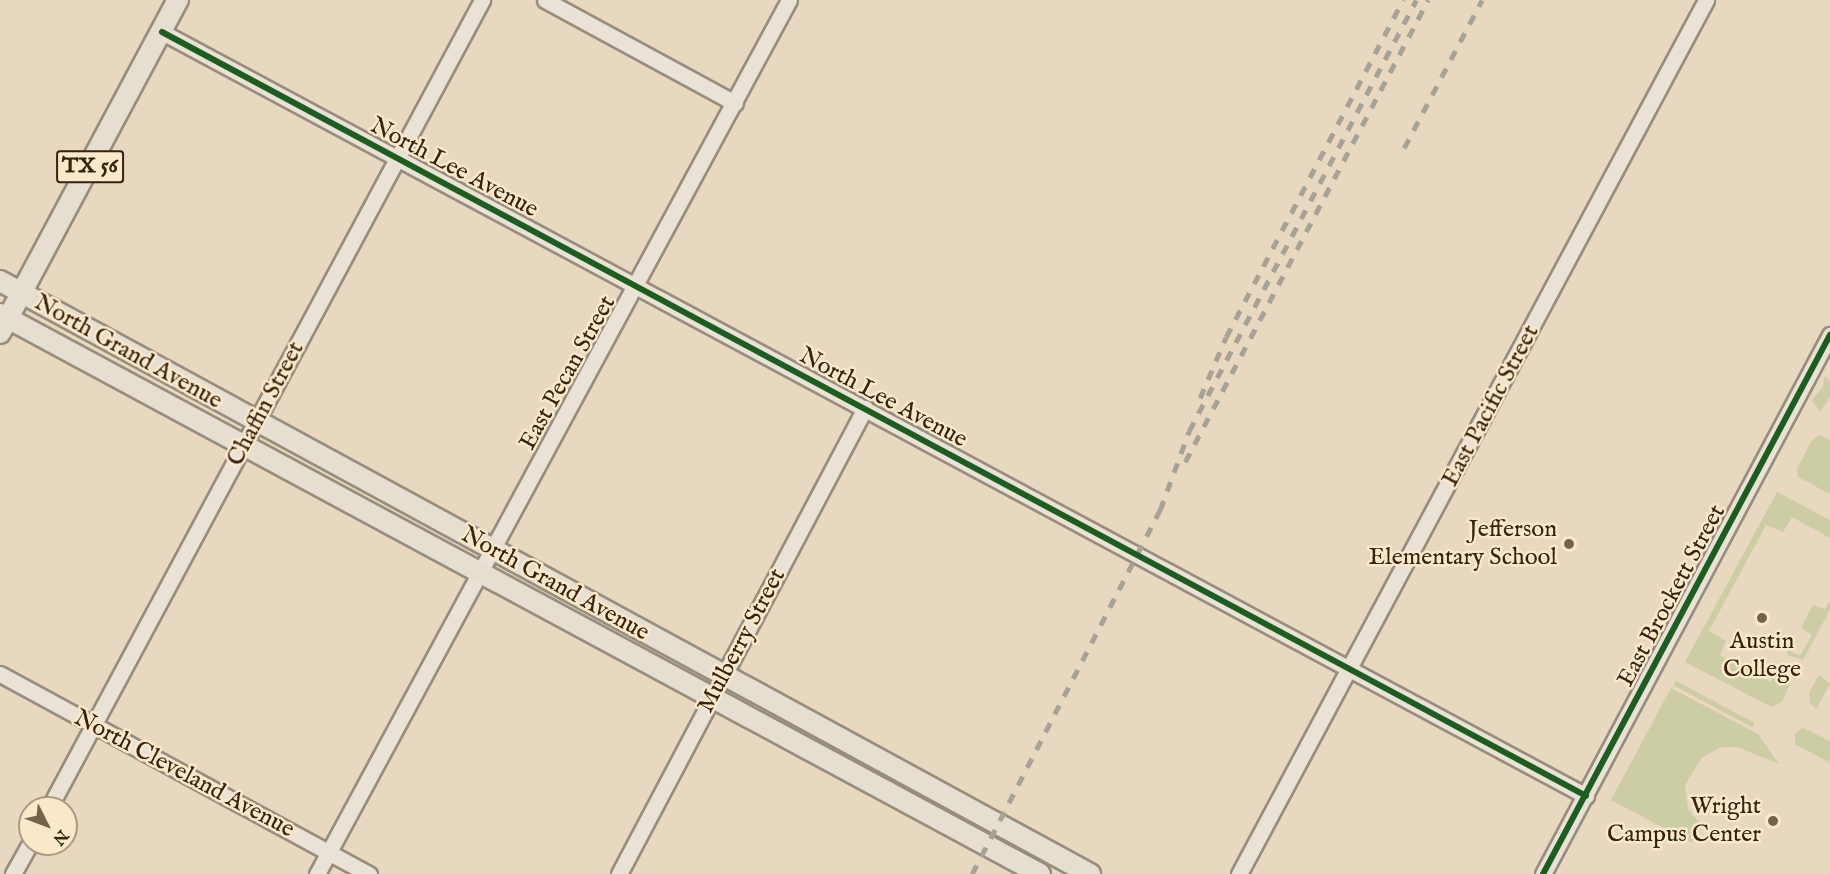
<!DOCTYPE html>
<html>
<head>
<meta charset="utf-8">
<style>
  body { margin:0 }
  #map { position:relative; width:1830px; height:874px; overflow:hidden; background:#e7d8bf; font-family:"IM FELL English",serif }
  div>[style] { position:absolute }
  .green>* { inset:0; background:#cccca5; transform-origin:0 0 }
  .roads { filter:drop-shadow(2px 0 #988d7c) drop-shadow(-2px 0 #988d7c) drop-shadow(0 2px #988d7c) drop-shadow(0 -2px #988d7c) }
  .minor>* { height:15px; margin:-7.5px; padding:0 7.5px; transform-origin:7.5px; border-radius:7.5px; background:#eae2d6 }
  .major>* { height:20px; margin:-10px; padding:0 10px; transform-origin:10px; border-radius:10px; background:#e6ded0 }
  .rail>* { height:4.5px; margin-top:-2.25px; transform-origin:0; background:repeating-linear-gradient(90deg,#a8a195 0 10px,transparent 0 20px) }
  .cycleway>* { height:6px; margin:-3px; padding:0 3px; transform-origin:3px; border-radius:3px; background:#1b5e20 }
  .dots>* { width:16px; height:16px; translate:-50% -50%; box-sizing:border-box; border:3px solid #fae8cb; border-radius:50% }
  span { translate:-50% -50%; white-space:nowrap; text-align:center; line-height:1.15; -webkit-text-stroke:5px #fae8cb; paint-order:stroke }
  .shield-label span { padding:2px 4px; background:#fae8cb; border:2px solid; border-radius:4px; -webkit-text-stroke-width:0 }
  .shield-label { font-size:22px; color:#37220d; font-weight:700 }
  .street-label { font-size:24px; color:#37220d }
  .poi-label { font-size:24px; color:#37220d }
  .right { translate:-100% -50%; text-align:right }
  .north { position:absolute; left:18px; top:796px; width:60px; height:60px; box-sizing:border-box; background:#fae8cb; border:2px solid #ac997f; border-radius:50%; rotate:132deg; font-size:16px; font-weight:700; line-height:24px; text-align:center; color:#37220d }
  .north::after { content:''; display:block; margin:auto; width:21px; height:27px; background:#75624b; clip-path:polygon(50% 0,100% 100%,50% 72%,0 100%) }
</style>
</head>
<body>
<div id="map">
  <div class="green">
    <i style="clip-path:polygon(1824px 377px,1830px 381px,1830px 397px,1820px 412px,1812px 400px,1823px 387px)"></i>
    <i style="clip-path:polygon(1820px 435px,1830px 440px,1830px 494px,1798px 477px,1797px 469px,1812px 440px)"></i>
    <i style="clip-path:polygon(1777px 492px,1830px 520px,1830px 538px,1792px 517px,1783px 532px,1766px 525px,1709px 631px,1726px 641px,1720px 655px,1770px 682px,1777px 672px,1792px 679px,1782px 702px,1772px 707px,1685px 662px)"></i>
    <i style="clip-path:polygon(1830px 601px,1830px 610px,1803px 660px,1787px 655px,1788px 650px,1800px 656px,1812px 635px,1801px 628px,1813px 605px,1825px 609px)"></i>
    <i style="clip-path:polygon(1819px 675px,1830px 684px,1816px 709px,1810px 703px,1809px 693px)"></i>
    <i style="left:1676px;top:681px;width:89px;height:5px;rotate:28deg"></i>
    <i style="clip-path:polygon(1671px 688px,1758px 734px,1779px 764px,1737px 747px,1722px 747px,1702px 757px,1685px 785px,1688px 809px,1702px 826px,1692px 843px,1611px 800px)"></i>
    <i style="clip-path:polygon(1803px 728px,1830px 741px,1830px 763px,1795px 744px,1795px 733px)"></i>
  </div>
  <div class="roads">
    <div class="minor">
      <i style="left:545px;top:0;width:216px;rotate:28.5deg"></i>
      <i style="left:162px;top:32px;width:1616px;rotate:28.21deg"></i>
      <i style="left:0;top:674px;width:420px;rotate:28.5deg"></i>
      <i style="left:49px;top:808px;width:917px;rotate:-61.81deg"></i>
      <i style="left:13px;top:874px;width:35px;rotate:-61deg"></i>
      <i style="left:317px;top:874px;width:993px;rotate:-61.63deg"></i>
      <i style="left:619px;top:874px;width:527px;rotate:-62.17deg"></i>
      <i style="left:1239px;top:874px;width:991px;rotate:-61.88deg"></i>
      <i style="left:1543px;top:874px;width:611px;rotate:-61.97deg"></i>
    </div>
    <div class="major">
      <i style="left:0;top:281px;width:1241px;rotate:28.55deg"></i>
      <i style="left:0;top:314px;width:1181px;rotate:28.3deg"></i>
      <i style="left:0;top:333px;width:378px;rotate:-61.9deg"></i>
    </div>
  </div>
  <div class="rail">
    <i style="left:1404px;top:148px;width:167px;rotate:-62.2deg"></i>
    <i style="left:1200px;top:398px;width:66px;rotate:-66.9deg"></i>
    <i style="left:1226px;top:337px;width:381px;rotate:-62.3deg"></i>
    <i style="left:1185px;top:462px;width:522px;rotate:-62.26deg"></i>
    <i style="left:972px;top:874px;width:410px;rotate:-62.7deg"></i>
    <i style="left:1160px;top:510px;width:84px;rotate:-69.8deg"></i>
    <i style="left:1189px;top:431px;width:487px;rotate:-62.2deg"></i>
  </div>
  <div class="cycleway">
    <i style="left:162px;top:32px;width:1616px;rotate:28.21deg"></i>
    <i style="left:1543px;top:874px;width:611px;rotate:-61.97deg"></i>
  </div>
  <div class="dots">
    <i style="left:1569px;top:544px;background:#75624b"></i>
    <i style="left:1762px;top:618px;background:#75624b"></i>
    <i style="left:1773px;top:821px;background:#75624b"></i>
  </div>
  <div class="shield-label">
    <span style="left:90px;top:167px">TX 56</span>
  </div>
  <div class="street-label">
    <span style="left:454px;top:168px;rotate:28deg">North Lee Avenue</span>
    <span style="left:128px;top:352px;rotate:29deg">North Grand Avenue</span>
    <span style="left:568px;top:373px;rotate:-61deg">East Pecan Street</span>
    <span style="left:883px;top:398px;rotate:28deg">North Lee Avenue</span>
    <span style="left:266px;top:404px;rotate:-62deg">Chaffin Street</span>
    <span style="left:1491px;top:406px;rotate:-62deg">East Pacific Street</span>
    <span style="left:555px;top:584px;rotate:29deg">North Grand Avenue</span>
    <span style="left:1672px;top:596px;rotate:-62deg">East Brockett Street</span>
    <span style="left:742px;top:641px;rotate:-62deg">Mulberry Street</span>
    <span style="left:184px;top:774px;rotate:28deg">North Cleveland Avenue</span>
  </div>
  <div class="poi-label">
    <span class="right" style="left:1557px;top:544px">Jefferson<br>Elementary School</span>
    <span style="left:1762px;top:656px">Austin<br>College</span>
    <span class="right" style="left:1761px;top:821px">Wright<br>Campus Center</span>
  </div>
  <div class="north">N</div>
</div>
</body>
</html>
